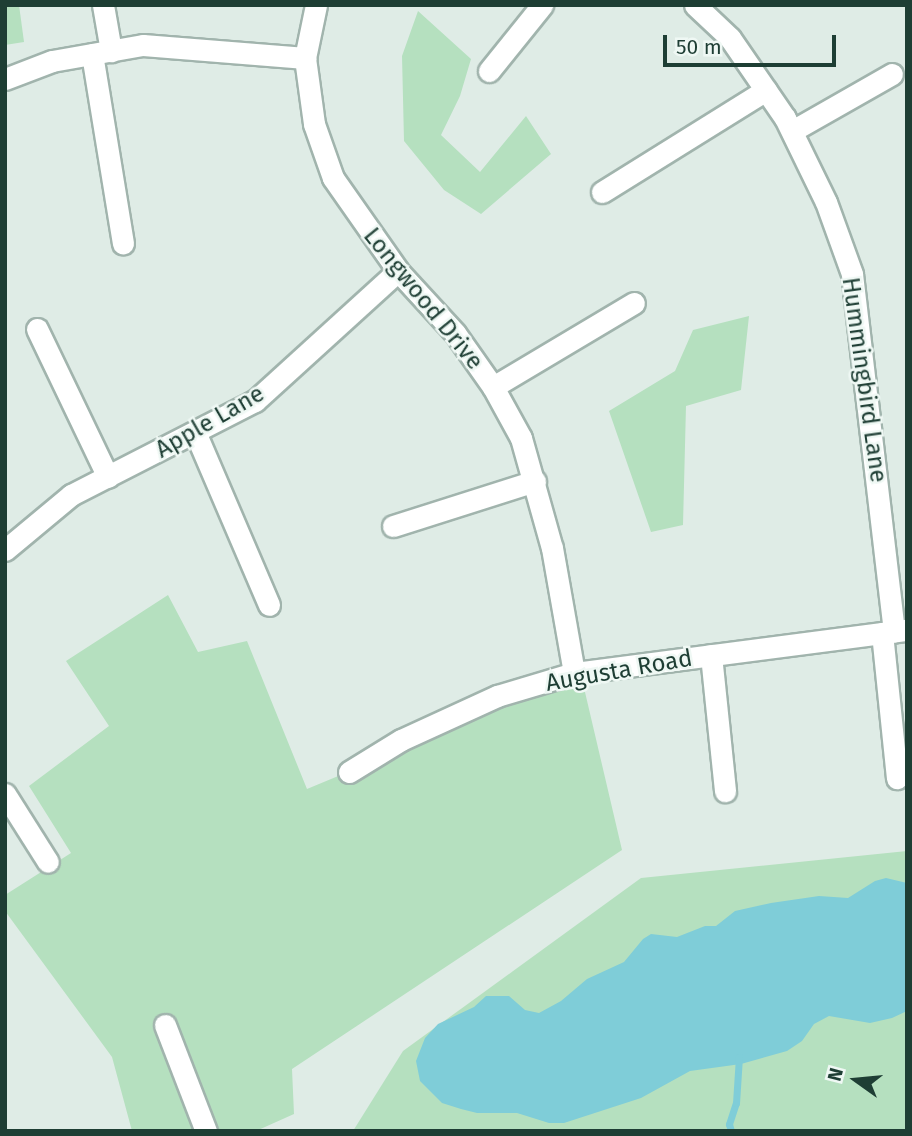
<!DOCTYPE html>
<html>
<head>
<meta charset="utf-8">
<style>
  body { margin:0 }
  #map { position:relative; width:912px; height:1136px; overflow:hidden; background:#dfece6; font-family:"Fira Sans",sans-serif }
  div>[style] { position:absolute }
  .green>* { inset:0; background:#b5e0bf }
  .water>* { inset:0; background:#7fcdd8 }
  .stream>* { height:7px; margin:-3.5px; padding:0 3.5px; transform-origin:3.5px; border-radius:3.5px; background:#7fcdd8 }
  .roads { filter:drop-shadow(2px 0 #a1b4ad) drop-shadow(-2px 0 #a1b4ad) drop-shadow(0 2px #a1b4ad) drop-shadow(0 -2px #a1b4ad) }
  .minor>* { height:21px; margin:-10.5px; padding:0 10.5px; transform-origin:10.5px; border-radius:10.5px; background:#fff }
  span { translate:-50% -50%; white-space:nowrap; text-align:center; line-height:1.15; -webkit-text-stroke:5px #eff8f4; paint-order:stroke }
  .street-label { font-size:24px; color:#1e3e34 }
  .frame { position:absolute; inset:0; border:7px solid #1e3e34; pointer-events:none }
  .north { position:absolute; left:821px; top:1045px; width:70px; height:70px; -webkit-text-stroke:5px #eff8f4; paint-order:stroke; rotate:285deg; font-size:19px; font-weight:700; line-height:28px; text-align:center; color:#1e3e34 }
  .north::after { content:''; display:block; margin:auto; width:24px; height:32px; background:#1e3e34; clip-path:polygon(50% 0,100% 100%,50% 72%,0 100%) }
  .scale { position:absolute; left:663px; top:35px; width:173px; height:32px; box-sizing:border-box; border:4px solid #1e3e34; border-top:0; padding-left:9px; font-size:21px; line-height:24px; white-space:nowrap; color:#1e3e34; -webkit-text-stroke:5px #eff8f4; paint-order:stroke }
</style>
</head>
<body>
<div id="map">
  <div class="green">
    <i style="clip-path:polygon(5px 5px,19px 5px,24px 42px,5px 45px)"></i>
    <i style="clip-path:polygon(418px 11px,471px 59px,460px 96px,441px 135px,480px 172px,526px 116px,551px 154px,481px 214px,444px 190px,404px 141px,402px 56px)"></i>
    <i style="clip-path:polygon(749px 316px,741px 390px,686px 406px,683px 525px,651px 532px,609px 411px,675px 371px,693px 330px)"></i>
    <i style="clip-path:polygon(168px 595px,198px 652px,247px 641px,307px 789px,581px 675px,622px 850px,292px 1069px,294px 1114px,256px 1131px,132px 1131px,112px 1057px,5px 911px,5px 895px,71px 853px,29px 786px,109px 726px,66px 661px)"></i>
    <i style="clip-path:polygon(907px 851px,907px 1131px,353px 1131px,403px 1051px,641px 878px)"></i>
  </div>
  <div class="water">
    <i style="clip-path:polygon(886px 878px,907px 883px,907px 1011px,892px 1018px,870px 1023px,829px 1016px,814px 1024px,802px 1041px,787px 1051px,741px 1064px,690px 1071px,641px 1098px,564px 1123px,549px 1123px,517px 1113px,477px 1113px,461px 1109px,442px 1103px,420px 1081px,416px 1061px,425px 1038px,438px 1024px,474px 1007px,486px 996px,509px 996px,525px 1010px,539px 1013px,561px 1001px,587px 979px,624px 962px,643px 939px,651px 934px,677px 937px,705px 926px,716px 926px,735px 911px,771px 903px,819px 896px,848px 898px,875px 881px)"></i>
  </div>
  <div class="stream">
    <i style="left:731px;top:1131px;width:7px;rotate:-106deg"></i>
    <i style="left:729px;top:1124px;width:22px;rotate:-72deg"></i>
    <i style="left:736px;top:1103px;width:46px;rotate:-86.3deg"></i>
  </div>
  <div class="roads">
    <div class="minor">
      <i style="left:103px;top:5px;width:47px;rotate:80.1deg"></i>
      <i style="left:316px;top:5px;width:54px;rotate:101.7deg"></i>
      <i style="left:305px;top:58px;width:67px;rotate:82.2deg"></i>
      <i style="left:314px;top:124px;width:57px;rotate:70.6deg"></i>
      <i style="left:333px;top:178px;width:113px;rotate:55deg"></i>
      <i style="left:398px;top:271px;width:84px;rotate:47.4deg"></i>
      <i style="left:455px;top:333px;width:66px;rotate:54.9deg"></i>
      <i style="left:493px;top:387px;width:58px;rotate:61.2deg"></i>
      <i style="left:521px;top:438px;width:114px;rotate:74.3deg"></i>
      <i style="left:552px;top:548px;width:127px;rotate:80deg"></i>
      <i style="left:695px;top:5px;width:48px;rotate:43.3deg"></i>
      <i style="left:730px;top:38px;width:97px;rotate:55.5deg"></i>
      <i style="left:785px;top:118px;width:93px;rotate:64deg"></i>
      <i style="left:826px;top:202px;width:77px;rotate:70.1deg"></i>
      <i style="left:852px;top:274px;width:360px;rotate:83.3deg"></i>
      <i style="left:92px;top:54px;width:192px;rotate:80.7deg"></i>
      <i style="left:489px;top:71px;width:85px;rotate:-51.2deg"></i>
      <i style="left:5px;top:79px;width:50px;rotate:-21deg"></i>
      <i style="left:52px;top:61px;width:92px;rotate:-10deg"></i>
      <i style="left:143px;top:45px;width:163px;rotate:4.6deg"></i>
      <i style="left:792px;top:131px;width:115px;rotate:-29.7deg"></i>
      <i style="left:602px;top:192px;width:193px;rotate:-31.9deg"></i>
      <i style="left:37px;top:329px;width:164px;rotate:64.4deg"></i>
      <i style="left:493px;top:387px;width:164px;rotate:-30.8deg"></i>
      <i style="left:195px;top:432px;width:188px;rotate:66.8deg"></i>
      <i style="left:393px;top:526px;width:149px;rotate:-17.6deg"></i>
      <i style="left:5px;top:550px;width:86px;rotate:-39.8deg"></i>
      <i style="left:71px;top:495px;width:207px;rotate:-27.1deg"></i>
      <i style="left:255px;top:401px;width:193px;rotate:-42.3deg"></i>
      <i style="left:882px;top:633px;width:146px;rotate:84.1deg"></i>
      <i style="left:711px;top:655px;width:137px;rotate:84.1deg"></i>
      <i style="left:349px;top:772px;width:61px;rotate:-31.6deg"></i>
      <i style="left:401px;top:740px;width:106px;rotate:-24.6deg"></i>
      <i style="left:497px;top:696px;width:80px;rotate:-16.6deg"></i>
      <i style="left:574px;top:673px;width:335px;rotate:-7.4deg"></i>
      <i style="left:5px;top:794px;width:80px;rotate:57.7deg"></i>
      <i style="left:165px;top:1025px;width:114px;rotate:68.9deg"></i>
    </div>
  </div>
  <div class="street-label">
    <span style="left:423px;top:299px;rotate:51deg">Longwood Drive</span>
    <span style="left:864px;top:380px;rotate:82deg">Hummingbird Lane</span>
    <span style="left:210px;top:422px;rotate:-30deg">Apple Lane</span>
    <span style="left:619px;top:671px;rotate:-10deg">Augusta Road</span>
  </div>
  <div class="frame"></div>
  <div class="north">N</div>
  <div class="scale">50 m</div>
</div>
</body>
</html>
